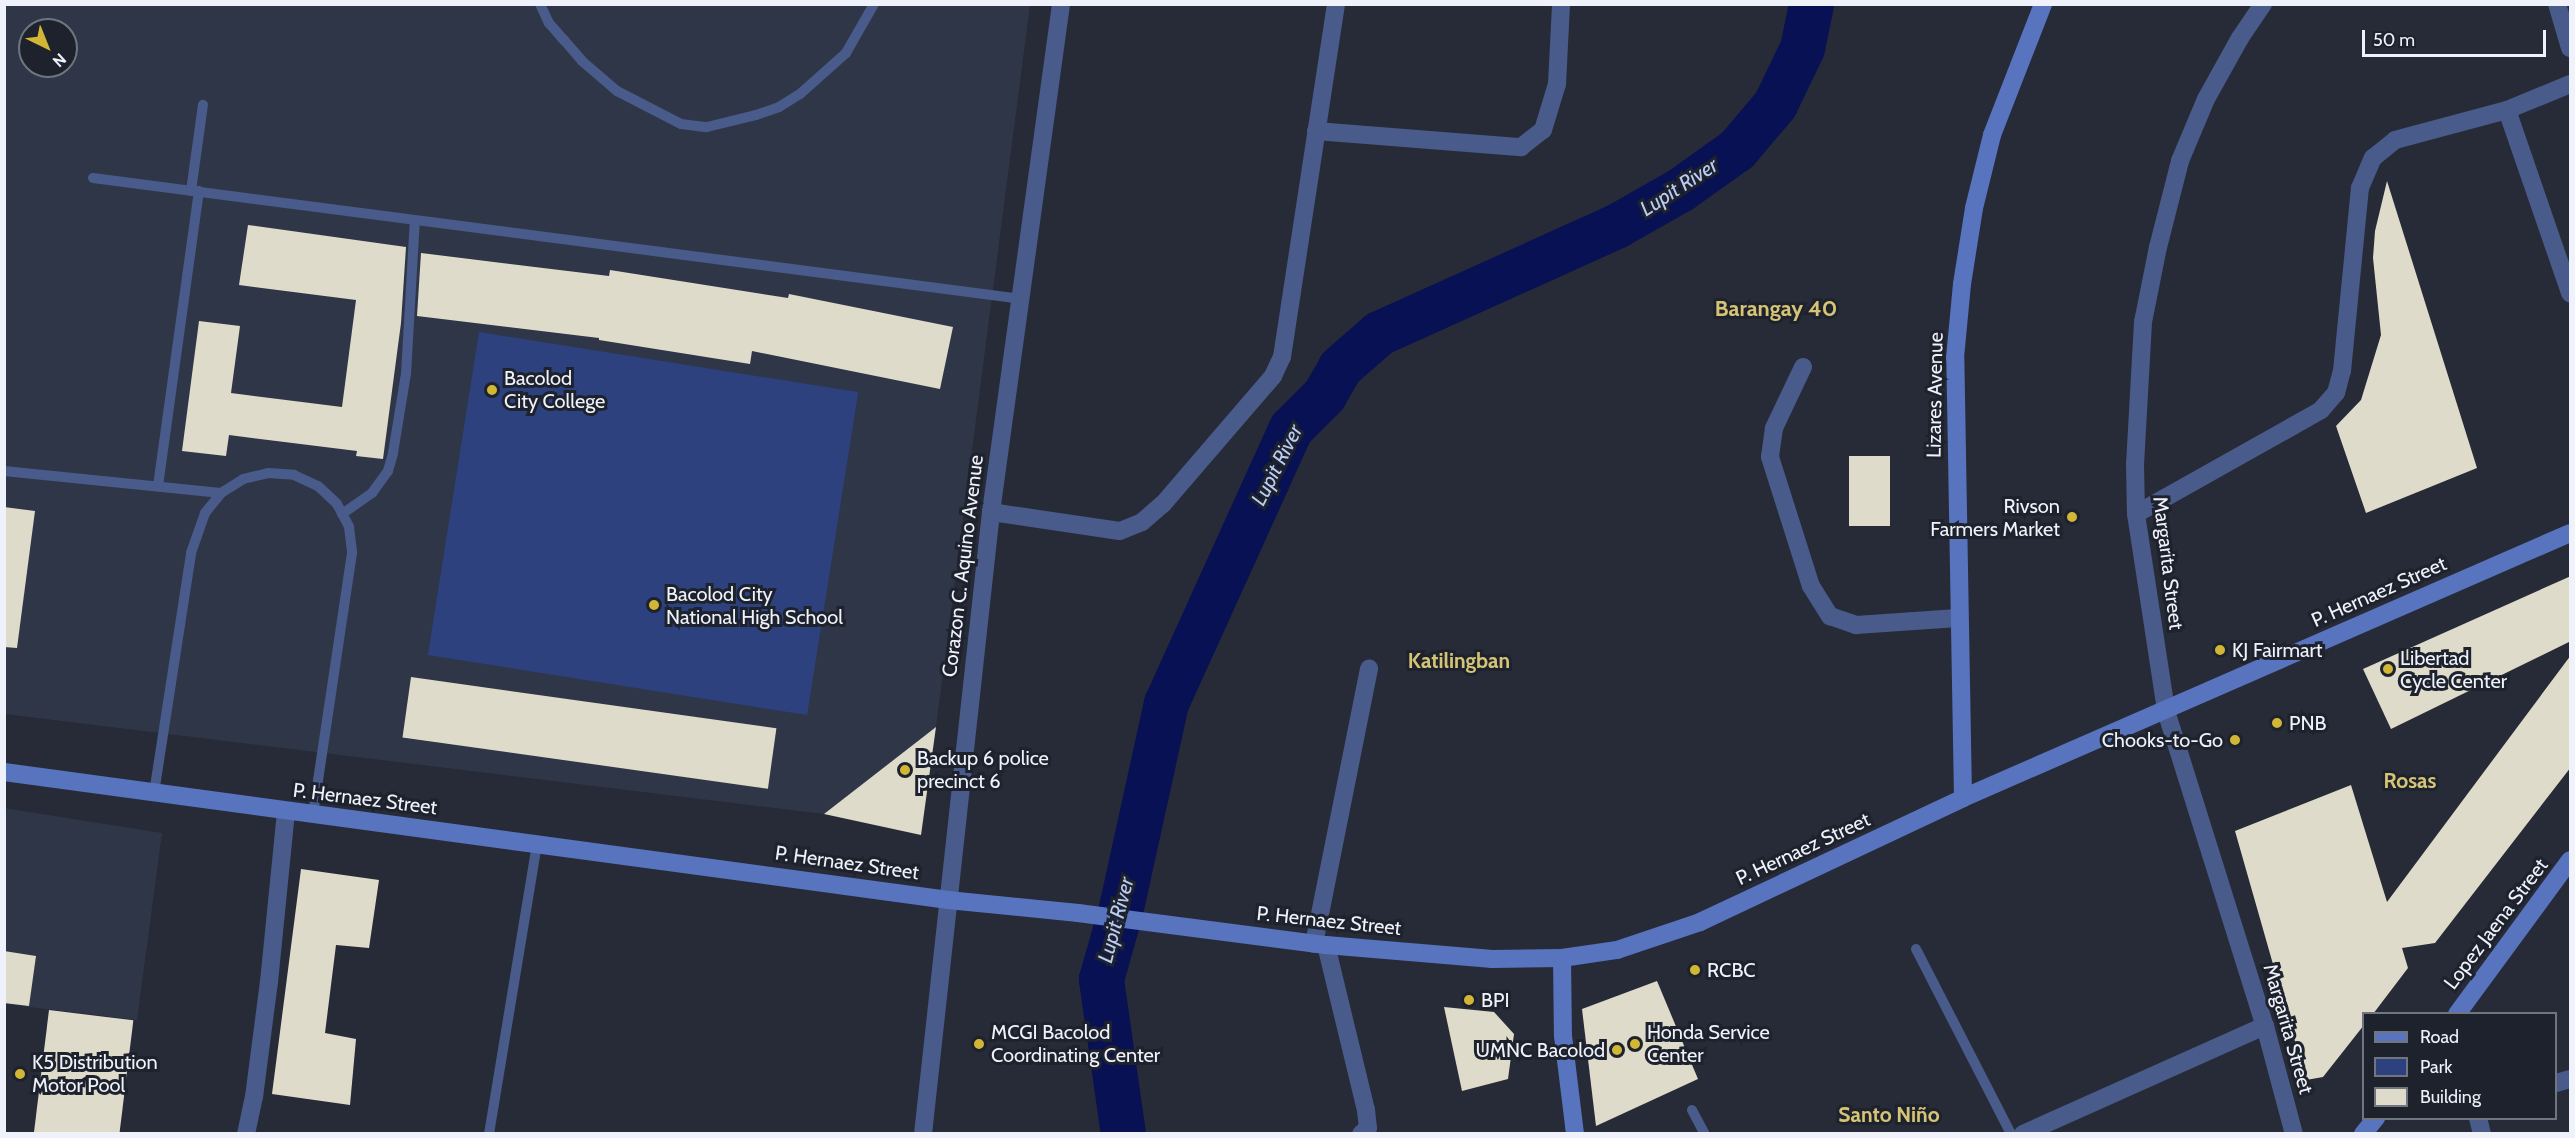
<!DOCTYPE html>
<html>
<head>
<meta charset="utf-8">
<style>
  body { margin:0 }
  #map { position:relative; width:2575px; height:1138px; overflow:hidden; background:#272b37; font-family:Cabin,sans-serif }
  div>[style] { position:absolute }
  .built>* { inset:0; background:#2f3647 }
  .green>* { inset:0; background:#2c417d; transform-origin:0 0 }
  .river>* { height:45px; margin:-22.5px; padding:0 22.5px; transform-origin:22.5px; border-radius:22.5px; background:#071153 }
  .building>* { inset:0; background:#dedbca; transform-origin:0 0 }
  .service>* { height:10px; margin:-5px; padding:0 5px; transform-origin:5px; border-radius:5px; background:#495b8a }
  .minor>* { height:18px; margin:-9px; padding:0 9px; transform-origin:9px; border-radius:9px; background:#495b8a }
  .tertiary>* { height:18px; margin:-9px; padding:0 9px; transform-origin:9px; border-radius:9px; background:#495b8a }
  .secondary>* { height:18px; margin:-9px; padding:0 9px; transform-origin:9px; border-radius:9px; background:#5874bf }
  .dots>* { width:16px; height:16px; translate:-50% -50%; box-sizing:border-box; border:3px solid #1d222d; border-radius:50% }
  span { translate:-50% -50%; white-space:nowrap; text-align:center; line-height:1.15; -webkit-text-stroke:6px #1d222d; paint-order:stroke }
  .poi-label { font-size:20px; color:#eff2fa }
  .left { translate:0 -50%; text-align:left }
  .right { translate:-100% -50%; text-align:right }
  .street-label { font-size:20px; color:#eff2fa }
  .water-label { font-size:21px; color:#bbccf4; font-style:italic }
  .neighbourhood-label { font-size:21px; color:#d5c376; font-weight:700 }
  .quarter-label { font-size:22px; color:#d5c376; font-weight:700 }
  .frame { position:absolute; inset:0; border:6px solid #eff2fa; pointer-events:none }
  .legend { position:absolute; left:2362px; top:1012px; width:195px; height:108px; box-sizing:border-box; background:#1d222d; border:2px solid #71757f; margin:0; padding:8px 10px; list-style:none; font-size:18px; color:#eff2fa }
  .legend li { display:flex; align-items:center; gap:12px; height:30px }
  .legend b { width:30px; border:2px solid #71757f }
  .north { position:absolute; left:18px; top:18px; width:60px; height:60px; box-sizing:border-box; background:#1d222d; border:2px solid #71757f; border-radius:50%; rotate:137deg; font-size:16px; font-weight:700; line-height:24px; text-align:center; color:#eff2fa }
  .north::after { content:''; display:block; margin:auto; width:21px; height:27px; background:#d2b736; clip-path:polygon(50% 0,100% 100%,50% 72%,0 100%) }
  .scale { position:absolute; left:2362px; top:30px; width:184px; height:27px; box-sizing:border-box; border:3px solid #eff2fa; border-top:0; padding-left:8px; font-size:18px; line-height:21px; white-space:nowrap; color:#eff2fa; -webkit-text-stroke:4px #1d222d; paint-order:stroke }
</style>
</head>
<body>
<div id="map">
  <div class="built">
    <i style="clip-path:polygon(evenodd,5px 5px,1030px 5px,936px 727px,824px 814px,5px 714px,5px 5px,30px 30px,66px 30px,66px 66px,30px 66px,30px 30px)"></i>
    <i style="clip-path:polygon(4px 808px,162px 833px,137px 1020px,5px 1004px)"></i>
  </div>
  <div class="green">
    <i style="left:479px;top:332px;width:384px;height:327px;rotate:9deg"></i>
  </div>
  <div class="river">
    <i style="left:1123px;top:1134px;width:157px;rotate:-98.1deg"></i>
    <i style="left:1101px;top:979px;width:70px;rotate:-74.2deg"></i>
    <i style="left:1120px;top:912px;width:214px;rotate:-77.6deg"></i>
    <i style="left:1166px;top:703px;width:302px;rotate:-65.6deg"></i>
    <i style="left:1291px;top:428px;width:47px;rotate:-45deg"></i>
    <i style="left:1324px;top:395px;width:32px;rotate:-60deg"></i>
    <i style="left:1340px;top:367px;width:52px;rotate:-41.1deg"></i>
    <i style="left:1379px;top:333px;width:260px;rotate:-24.3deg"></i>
    <i style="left:1616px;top:226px;width:75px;rotate:-29.6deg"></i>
    <i style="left:1681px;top:189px;width:69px;rotate:-35.5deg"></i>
    <i style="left:1737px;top:149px;width:59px;rotate:-49.8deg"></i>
    <i style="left:1775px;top:104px;width:62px;rotate:-64.3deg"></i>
    <i style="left:1802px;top:48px;width:45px;rotate:-78.4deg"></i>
  </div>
  <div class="building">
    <i style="clip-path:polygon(2387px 181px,2477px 468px,2366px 513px,2336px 426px,2361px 400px,2381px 335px,2373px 258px,2375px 231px)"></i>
    <i style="clip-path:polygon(248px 225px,406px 247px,401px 323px,383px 459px,356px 456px,357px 451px,229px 435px,226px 456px,182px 451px,199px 321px,240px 326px,231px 393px,342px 407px,356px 300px,239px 285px)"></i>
    <i style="clip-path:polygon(421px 253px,609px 276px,610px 270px,788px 298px,789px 294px,953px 327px,940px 389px,752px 351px,750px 364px,599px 340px,599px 338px,417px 316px)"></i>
    <i style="left:1849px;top:456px;width:41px;height:70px"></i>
    <i style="clip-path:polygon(4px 507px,35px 511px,17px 648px,4px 647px)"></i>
    <i style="clip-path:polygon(2571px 576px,2571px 641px,2391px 729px,2363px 669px)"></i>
    <i style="clip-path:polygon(2571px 655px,2571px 767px,2435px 943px,2402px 948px,2408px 968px,2373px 1014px,2364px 1014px,2364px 1025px,2323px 1077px,2306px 1080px,2235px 831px,2351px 785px,2387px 902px)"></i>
    <i style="left:411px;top:677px;width:369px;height:61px;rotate:8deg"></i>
    <i style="clip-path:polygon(936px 727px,921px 835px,824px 814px)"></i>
    <i style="clip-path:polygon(301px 869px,379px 880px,369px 948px,336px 945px,325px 1033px,356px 1039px,350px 1105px,272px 1094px)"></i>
    <i style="clip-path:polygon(4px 951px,36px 956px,29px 1006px,4px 1003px)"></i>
    <i style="clip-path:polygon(1657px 981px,1698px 1079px,1596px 1126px,1582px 1009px)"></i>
    <i style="clip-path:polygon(1444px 1007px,1494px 1012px,1514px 1034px,1508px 1079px,1462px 1091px)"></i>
    <i style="left:49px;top:1010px;width:85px;height:125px;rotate:7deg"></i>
  </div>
  <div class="service">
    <i style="left:540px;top:4px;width:21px;rotate:65deg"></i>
    <i style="left:549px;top:23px;width:23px;rotate:49deg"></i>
    <i style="left:564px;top:40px;width:28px;rotate:49deg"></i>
    <i style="left:582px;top:61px;width:46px;rotate:40.6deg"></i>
    <i style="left:617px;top:91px;width:72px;rotate:27.3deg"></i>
    <i style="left:681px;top:124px;width:26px;rotate:7deg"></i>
    <i style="left:707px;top:127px;width:50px;rotate:-13.8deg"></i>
    <i style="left:756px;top:115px;width:24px;rotate:-19deg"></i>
    <i style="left:779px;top:107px;width:25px;rotate:-32deg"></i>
    <i style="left:800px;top:94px;width:62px;rotate:-41.7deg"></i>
    <i style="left:846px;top:53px;width:56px;rotate:-60.3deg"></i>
    <i style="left:93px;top:178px;width:937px;rotate:7.42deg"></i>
    <i style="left:191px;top:191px;width:87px;rotate:-82.1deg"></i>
    <i style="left:4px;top:471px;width:218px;rotate:5.8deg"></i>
    <i style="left:158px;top:486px;width:298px;rotate:-82.1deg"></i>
    <i style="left:342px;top:514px;width:37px;rotate:-35deg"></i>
    <i style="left:372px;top:493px;width:27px;rotate:-54deg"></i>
    <i style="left:388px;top:471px;width:19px;rotate:-74deg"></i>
    <i style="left:393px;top:453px;width:80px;rotate:-80.7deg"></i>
    <i style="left:406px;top:374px;width:154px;rotate:-86.7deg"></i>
    <i style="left:154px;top:793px;width:243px;rotate:-81.2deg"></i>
    <i style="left:191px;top:553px;width:42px;rotate:-70.7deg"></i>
    <i style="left:205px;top:513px;width:26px;rotate:-51deg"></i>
    <i style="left:221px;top:493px;width:26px;rotate:-32deg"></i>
    <i style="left:243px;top:479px;width:26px;rotate:-13deg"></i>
    <i style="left:268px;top:473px;width:26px;rotate:4deg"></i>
    <i style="left:294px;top:475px;width:26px;rotate:25deg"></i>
    <i style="left:318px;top:486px;width:26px;rotate:43deg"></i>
    <i style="left:337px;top:504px;width:26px;rotate:62deg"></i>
    <i style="left:349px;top:527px;width:26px;rotate:83deg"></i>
    <i style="left:352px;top:553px;width:263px;rotate:98.5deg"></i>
    <i style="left:1916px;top:949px;width:208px;rotate:62.8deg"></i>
    <i style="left:1692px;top:1110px;width:27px;rotate:62deg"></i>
    <i style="left:489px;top:1134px;width:295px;rotate:-80.6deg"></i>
  </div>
  <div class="minor">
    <i style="left:2263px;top:4px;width:41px;rotate:124.1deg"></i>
    <i style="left:2240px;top:38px;width:70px;rotate:119.1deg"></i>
    <i style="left:2206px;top:99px;width:67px;rotate:112.8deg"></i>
    <i style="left:2180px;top:161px;width:89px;rotate:104.3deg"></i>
    <i style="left:2158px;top:247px;width:76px;rotate:101.3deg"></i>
    <i style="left:2143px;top:322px;width:141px;rotate:93.2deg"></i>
    <i style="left:2135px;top:463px;width:51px;rotate:88.9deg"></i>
    <i style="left:2136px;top:514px;width:199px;rotate:81.3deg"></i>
    <i style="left:2166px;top:711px;width:330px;rotate:72.6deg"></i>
    <i style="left:2265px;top:1026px;width:112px;rotate:75deg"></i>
    <i style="left:2557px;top:4px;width:46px;rotate:73.5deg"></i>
    <i style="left:2507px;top:110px;width:194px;rotate:71deg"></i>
    <i style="left:1316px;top:131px;width:206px;rotate:4.5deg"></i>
    <i style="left:1521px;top:147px;width:28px;rotate:-38deg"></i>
    <i style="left:1543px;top:130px;width:48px;rotate:-73.1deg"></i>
    <i style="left:1557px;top:84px;width:80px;rotate:-87.1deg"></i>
    <i style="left:1803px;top:367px;width:68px;rotate:115.4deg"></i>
    <i style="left:1774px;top:428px;width:29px;rotate:98deg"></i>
    <i style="left:1770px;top:457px;width:135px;rotate:72.4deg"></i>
    <i style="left:1811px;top:586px;width:36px;rotate:58deg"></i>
    <i style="left:1830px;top:616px;width:28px;rotate:19deg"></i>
    <i style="left:1856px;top:625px;width:102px;rotate:-3.9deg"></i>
    <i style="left:991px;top:512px;width:130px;rotate:8.4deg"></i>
    <i style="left:1120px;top:531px;width:24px;rotate:-22deg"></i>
    <i style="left:1142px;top:522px;width:28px;rotate:-41deg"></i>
    <i style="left:1163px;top:504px;width:169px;rotate:-49.3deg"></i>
    <i style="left:1273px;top:376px;width:21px;rotate:-65deg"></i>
    <i style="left:1282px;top:357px;width:357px;rotate:-81.3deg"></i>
    <i style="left:2136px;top:514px;width:212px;rotate:-29.3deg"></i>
    <i style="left:2321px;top:410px;width:23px;rotate:-49deg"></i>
    <i style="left:2336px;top:393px;width:23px;rotate:-75deg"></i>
    <i style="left:2342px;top:371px;width:184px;rotate:-84.4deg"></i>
    <i style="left:2360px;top:188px;width:33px;rotate:-67deg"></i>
    <i style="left:2373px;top:158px;width:28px;rotate:-39deg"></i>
    <i style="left:2395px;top:140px;width:116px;rotate:-15deg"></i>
    <i style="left:2507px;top:110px;width:68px;rotate:-22.4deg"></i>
    <i style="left:1314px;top:944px;width:281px;rotate:-78.7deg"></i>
    <i style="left:1326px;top:945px;width:170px;rotate:76.4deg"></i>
    <i style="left:1366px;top:1110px;width:18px;rotate:84deg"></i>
    <i style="left:1368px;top:1128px;width:9px;rotate:139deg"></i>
    <i style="left:2478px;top:1118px;width:16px;rotate:76deg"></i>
    <i style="left:246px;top:1134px;width:38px;rotate:-78deg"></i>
    <i style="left:254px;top:1097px;width:116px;rotate:-82.6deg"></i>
    <i style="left:269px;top:982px;width:171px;rotate:-84.3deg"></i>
    <i style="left:2023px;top:1134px;width:265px;rotate:-24.1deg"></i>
  </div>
  <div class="tertiary">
    <i style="left:2556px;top:1083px;width:15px;rotate:-16deg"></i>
    <i style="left:923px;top:1134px;width:626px;rotate:-83.76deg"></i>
    <i style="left:991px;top:512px;width:513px;rotate:-82.15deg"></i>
  </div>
  <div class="secondary">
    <i style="left:4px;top:772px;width:953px;rotate:7.72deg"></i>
    <i style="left:948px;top:900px;width:131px;rotate:5.7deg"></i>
    <i style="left:1078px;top:913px;width:250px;rotate:7.4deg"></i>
    <i style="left:1326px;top:945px;width:167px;rotate:4.8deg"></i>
    <i style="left:1492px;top:959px;width:70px;rotate:-0.8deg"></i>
    <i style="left:1562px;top:958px;width:56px;rotate:-8.3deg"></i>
    <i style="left:1617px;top:950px;width:88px;rotate:-18.6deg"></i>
    <i style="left:1700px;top:922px;width:291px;rotate:-25.2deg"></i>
    <i style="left:1963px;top:798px;width:662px;rotate:-23.58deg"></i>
    <i style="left:1963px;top:798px;width:440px;rotate:-91deg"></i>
    <i style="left:1955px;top:358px;width:74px;rotate:-84.6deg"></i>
    <i style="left:1962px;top:284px;width:77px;rotate:-81deg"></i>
    <i style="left:1974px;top:208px;width:75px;rotate:-76.1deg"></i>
    <i style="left:1992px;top:135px;width:141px;rotate:-68.7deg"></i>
    <i style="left:1562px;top:958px;width:78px;rotate:89.3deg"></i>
    <i style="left:1563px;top:1036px;width:99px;rotate:83deg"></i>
    <i style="left:2457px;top:1014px;width:191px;rotate:-53.7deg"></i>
    <i style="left:2363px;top:1134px;width:21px;rotate:-51deg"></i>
  </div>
  <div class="dots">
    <i style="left:492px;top:390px;background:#d2b736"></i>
    <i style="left:2072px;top:517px;background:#d2b736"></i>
    <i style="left:654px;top:605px;background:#d2b736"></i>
    <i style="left:2220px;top:650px;background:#d2b736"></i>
    <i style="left:2388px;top:669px;background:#d2b736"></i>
    <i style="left:2277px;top:723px;background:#d2b736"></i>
    <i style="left:2235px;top:740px;background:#d2b736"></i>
    <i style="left:905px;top:770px;background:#d2b736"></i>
    <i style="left:1695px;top:970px;background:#d2b736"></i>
    <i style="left:1469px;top:1000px;background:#d2b736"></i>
    <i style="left:979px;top:1044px;background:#d2b736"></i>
    <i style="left:1635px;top:1044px;background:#d2b736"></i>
    <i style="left:1617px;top:1050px;background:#d2b736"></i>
    <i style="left:20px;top:1074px;background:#d2b736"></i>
  </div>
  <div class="poi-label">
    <span class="left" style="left:504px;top:390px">Bacolod<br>City College</span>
    <span class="right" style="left:2060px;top:518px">Rivson<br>Farmers Market</span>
    <span class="left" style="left:666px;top:606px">Bacolod City<br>National High School</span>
    <span class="left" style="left:2232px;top:650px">KJ Fairmart</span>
    <span class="left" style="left:2400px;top:670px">Libertad<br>Cycle Center</span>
    <span class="left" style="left:2289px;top:723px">PNB</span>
    <span class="right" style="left:2223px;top:740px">Chooks-to-Go</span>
    <span class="left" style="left:917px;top:770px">Backup 6 police<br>precinct 6</span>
    <span class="left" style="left:1707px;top:970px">RCBC</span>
    <span class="left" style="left:1481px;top:1000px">BPI</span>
    <span class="left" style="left:991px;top:1044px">MCGI Bacolod<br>Coordinating Center</span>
    <span class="left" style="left:1647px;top:1044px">Honda Service<br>Center</span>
    <span class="right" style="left:1605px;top:1050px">UMNC Bacolod</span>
    <span class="left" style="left:32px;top:1074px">K5 Distribution<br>Motor Pool</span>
  </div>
  <div class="street-label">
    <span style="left:1935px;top:395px;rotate:-89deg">Lizares Avenue</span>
    <span style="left:2168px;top:563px;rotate:83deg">Margarita Street</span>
    <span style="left:963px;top:566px;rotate:-83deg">Corazon C. Aquino Avenue</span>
    <span style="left:2379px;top:592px;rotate:-24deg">P. Hernaez Street</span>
    <span style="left:365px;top:799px;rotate:7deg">P. Hernaez Street</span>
    <span style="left:1803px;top:849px;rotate:-25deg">P. Hernaez Street</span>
    <span style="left:847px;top:863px;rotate:8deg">P. Hernaez Street</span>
    <span style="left:1329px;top:921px;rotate:6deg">P. Hernaez Street</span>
    <span style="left:2496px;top:924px;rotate:-53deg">Lopez Jaena Street</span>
    <span style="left:2288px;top:1029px;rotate:74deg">Margarita Street</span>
  </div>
  <div class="water-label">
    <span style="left:1679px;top:187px;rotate:-33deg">Lupit River</span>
    <span style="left:1277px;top:465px;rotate:-63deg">Lupit River</span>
    <span style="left:1116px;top:920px;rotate:-75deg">Lupit River</span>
  </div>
  <div class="neighbourhood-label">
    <span style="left:1459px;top:661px">Katilingban</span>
    <span style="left:2410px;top:781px">Rosas</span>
    <span style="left:1889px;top:1115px">Santo Niño</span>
  </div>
  <div class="quarter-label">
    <span style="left:1776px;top:309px">Barangay 40</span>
  </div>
  <div class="frame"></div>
  <ul class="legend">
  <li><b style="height:8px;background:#5874bf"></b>Road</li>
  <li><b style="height:16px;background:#2c417d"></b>Park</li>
  <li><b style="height:16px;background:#dedbca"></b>Building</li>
  </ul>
  <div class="north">N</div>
  <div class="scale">50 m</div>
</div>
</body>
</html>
